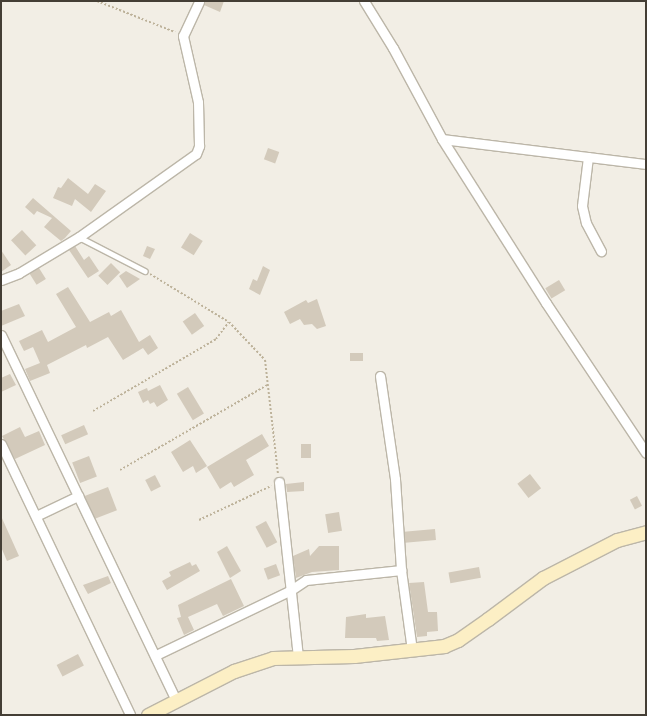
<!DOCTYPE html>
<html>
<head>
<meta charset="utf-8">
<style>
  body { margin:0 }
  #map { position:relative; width:647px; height:716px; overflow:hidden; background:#f2eee5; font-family:Figtree,sans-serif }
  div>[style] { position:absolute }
  .building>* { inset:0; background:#d3cabb; transform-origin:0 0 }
  .path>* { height:2px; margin-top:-1px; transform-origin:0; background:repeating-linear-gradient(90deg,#bdb29a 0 2px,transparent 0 4px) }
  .roads { filter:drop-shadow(1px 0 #bcb6a8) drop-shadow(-1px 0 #bcb6a8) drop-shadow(0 1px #bcb6a8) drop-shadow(0 -1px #bcb6a8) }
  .lane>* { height:4.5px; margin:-2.25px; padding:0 2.25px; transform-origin:2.25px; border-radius:2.25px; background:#fff }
  .street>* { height:9px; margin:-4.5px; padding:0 4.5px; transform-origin:4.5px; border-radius:4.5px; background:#fff }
  .secondary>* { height:13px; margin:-6.5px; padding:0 6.5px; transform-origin:6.5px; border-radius:6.5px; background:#fcefc5 }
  span { translate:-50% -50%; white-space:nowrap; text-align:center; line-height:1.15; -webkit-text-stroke:3px #fff; paint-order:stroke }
  .frame { position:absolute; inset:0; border:2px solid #443e35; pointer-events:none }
</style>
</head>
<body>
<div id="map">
  <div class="building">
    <i style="clip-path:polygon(205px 1px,224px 1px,220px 12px,204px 5px)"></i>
    <i style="left:268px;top:148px;width:12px;height:12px;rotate:20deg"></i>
    <i style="clip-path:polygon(68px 178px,88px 194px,95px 184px,106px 191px,91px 212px,75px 199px,72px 206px,53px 198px,58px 187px,61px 188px)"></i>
    <i style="clip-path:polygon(33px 198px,71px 231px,65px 238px,61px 241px,44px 227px,52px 218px,37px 211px,34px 215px,25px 207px)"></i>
    <i style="left:22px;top:230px;width:21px;height:15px;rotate:47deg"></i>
    <i style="left:190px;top:233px;width:15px;height:17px;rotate:32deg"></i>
    <i style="clip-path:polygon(75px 246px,84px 260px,89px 256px,99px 271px,88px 278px,69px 250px)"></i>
    <i style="clip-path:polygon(147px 246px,155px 249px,150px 259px,143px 256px)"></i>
    <i style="clip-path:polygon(1px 250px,11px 265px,1px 272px)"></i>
    <i style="left:111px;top:263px;width:13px;height:18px;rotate:45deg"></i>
    <i style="clip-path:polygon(263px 266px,270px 270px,260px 295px,249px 289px,253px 279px,257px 281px)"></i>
    <i style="left:39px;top:268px;width:13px;height:11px;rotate:58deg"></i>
    <i style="clip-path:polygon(126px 271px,140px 279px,127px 288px,119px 276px)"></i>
    <i style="left:559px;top:280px;width:12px;height:16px;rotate:59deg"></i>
    <i style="clip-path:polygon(68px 287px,90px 322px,109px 312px,111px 316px,121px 310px,139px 342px,150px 335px,158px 348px,148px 355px,143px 348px,123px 360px,108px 337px,87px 348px,86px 345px,47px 365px,50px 373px,30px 381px,25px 369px,40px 363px,33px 347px,24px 351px,19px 341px,42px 330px,48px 342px,76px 327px,56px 294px)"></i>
    <i style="clip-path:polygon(317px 299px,326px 326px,317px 329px,312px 324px,304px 325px,300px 319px,290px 324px,284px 312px,306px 300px,308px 303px)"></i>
    <i style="clip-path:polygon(19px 304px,25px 316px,1px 326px,1px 311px)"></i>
    <i style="left:195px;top:313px;width:16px;height:15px;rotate:55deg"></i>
    <i style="left:363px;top:353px;width:8px;height:13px;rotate:90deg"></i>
    <i style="clip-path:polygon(10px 374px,16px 385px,1px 392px,1px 378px)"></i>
    <i style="clip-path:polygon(160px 385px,168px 400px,157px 407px,154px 402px,150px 404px,148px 400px,143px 403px,138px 392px,147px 388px,148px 391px)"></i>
    <i style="left:188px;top:387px;width:31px;height:13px;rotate:59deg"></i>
    <i style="left:84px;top:425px;width:10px;height:25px;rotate:66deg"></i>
    <i style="clip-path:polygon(20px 427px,25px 437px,39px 431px,45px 445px,15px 459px,2px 436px)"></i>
    <i style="clip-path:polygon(262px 434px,269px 446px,246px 460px,254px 475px,234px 487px,231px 482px,220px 489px,207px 467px)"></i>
    <i style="clip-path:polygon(190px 440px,207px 466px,196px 473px,193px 466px,183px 472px,171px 452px)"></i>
    <i style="left:301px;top:444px;width:10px;height:14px"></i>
    <i style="left:89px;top:456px;width:22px;height:18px;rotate:69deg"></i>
    <i style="left:530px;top:474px;width:18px;height:16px;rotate:52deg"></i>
    <i style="left:155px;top:475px;width:13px;height:11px;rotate:63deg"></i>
    <i style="clip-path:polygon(304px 482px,304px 491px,287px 492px,286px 484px)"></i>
    <i style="left:108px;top:487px;width:25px;height:25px;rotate:69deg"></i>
    <i style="left:637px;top:496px;width:11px;height:8px;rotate:63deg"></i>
    <i style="left:339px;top:512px;width:19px;height:14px;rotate:81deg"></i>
    <i style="clip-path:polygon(1px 516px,19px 556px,7px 561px,1px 547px)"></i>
    <i style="left:266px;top:521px;width:24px;height:12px;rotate:62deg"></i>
    <i style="left:435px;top:529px;width:11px;height:31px;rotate:85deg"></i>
    <i style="clip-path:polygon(227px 546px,241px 571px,230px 578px,217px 552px)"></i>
    <i style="clip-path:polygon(319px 546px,339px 546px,339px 570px,312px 572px,296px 578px,293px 556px,309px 549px,310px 556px)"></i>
    <i style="clip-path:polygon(190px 562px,192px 566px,196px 564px,200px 571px,167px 590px,162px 581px,171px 576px,169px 572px)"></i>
    <i style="left:276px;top:564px;width:12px;height:13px;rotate:70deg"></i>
    <i style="left:479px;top:567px;width:11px;height:31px;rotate:80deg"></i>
    <i style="clip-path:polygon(108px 576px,111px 583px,88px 594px,83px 585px)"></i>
    <i style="clip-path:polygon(231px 579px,244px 606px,223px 616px,217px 604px,188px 617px,194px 630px,184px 635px,177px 618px,181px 617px,178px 605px)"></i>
    <i style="clip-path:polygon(424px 582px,428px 612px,437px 612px,438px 631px,427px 632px,427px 636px,417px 637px,409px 583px)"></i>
    <i style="clip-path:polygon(366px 614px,366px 618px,385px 616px,389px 640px,377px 641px,376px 638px,345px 638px,346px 617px)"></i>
    <i style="left:78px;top:654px;width:13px;height:24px;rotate:63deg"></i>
  </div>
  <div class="path">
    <i style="left:97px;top:1px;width:84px;rotate:21.7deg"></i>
    <i style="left:150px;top:274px;width:92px;rotate:31.3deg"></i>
    <i style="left:229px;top:322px;width:52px;rotate:46.5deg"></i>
    <i style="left:265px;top:360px;width:115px;rotate:83.5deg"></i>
    <i style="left:93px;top:411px;width:143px;rotate:-30.3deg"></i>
    <i style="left:216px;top:339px;width:21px;rotate:-53deg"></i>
    <i style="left:120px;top:470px;width:170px;rotate:-30deg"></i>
    <i style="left:199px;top:520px;width:80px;rotate:-25.3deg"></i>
  </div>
  <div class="roads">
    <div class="lane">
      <i style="left:79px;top:237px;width:74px;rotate:27.3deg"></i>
    </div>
    <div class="street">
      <i style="left:364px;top:1px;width:55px;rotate:58.3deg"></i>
      <i style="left:393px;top:48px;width:103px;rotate:61.7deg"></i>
      <i style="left:442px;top:139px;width:194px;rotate:57.6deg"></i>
      <i style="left:546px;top:303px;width:180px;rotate:56.3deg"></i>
      <i style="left:442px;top:139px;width:206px;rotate:7deg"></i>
      <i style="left:588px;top:157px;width:49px;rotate:97deg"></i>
      <i style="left:582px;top:206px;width:17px;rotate:77deg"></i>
      <i style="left:586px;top:223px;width:32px;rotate:62deg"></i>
      <i style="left:1px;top:280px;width:19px;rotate:-21deg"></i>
      <i style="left:19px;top:273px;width:70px;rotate:-31deg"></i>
      <i style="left:79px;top:237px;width:143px;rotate:-35.4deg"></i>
      <i style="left:196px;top:154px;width:9px;rotate:-69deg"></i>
      <i style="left:199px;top:146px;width:44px;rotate:-91.3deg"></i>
      <i style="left:198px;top:102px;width:68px;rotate:-102.8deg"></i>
      <i style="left:183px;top:36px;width:38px;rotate:-65deg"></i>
      <i style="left:1px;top:335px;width:405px;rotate:64.4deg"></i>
      <i style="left:380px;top:376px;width:104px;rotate:81.7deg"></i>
      <i style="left:395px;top:479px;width:91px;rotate:86.2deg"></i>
      <i style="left:401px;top:570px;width:81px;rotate:82.2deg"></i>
      <i style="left:1px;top:444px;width:300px;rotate:64.5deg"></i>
      <i style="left:279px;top:482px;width:175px;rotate:83.8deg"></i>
      <i style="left:36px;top:516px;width:47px;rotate:-25.5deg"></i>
      <i style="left:156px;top:655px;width:150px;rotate:-25.7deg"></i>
      <i style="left:291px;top:590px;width:18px;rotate:-34deg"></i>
      <i style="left:306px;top:580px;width:96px;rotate:-6deg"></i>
    </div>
    <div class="secondary">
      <i style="left:148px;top:715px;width:97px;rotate:-27.1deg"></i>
      <i style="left:234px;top:671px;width:41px;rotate:-18.4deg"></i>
      <i style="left:273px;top:658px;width:81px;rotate:-1.4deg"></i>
      <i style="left:354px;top:656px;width:91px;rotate:-6.3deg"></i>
      <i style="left:444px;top:646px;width:15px;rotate:-23deg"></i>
      <i style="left:458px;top:640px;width:37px;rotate:-35deg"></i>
      <i style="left:488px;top:619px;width:69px;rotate:-36.7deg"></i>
      <i style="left:543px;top:578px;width:83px;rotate:-27.2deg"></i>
      <i style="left:617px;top:540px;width:30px;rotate:-15deg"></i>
    </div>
  </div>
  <div class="frame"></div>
</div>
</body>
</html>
